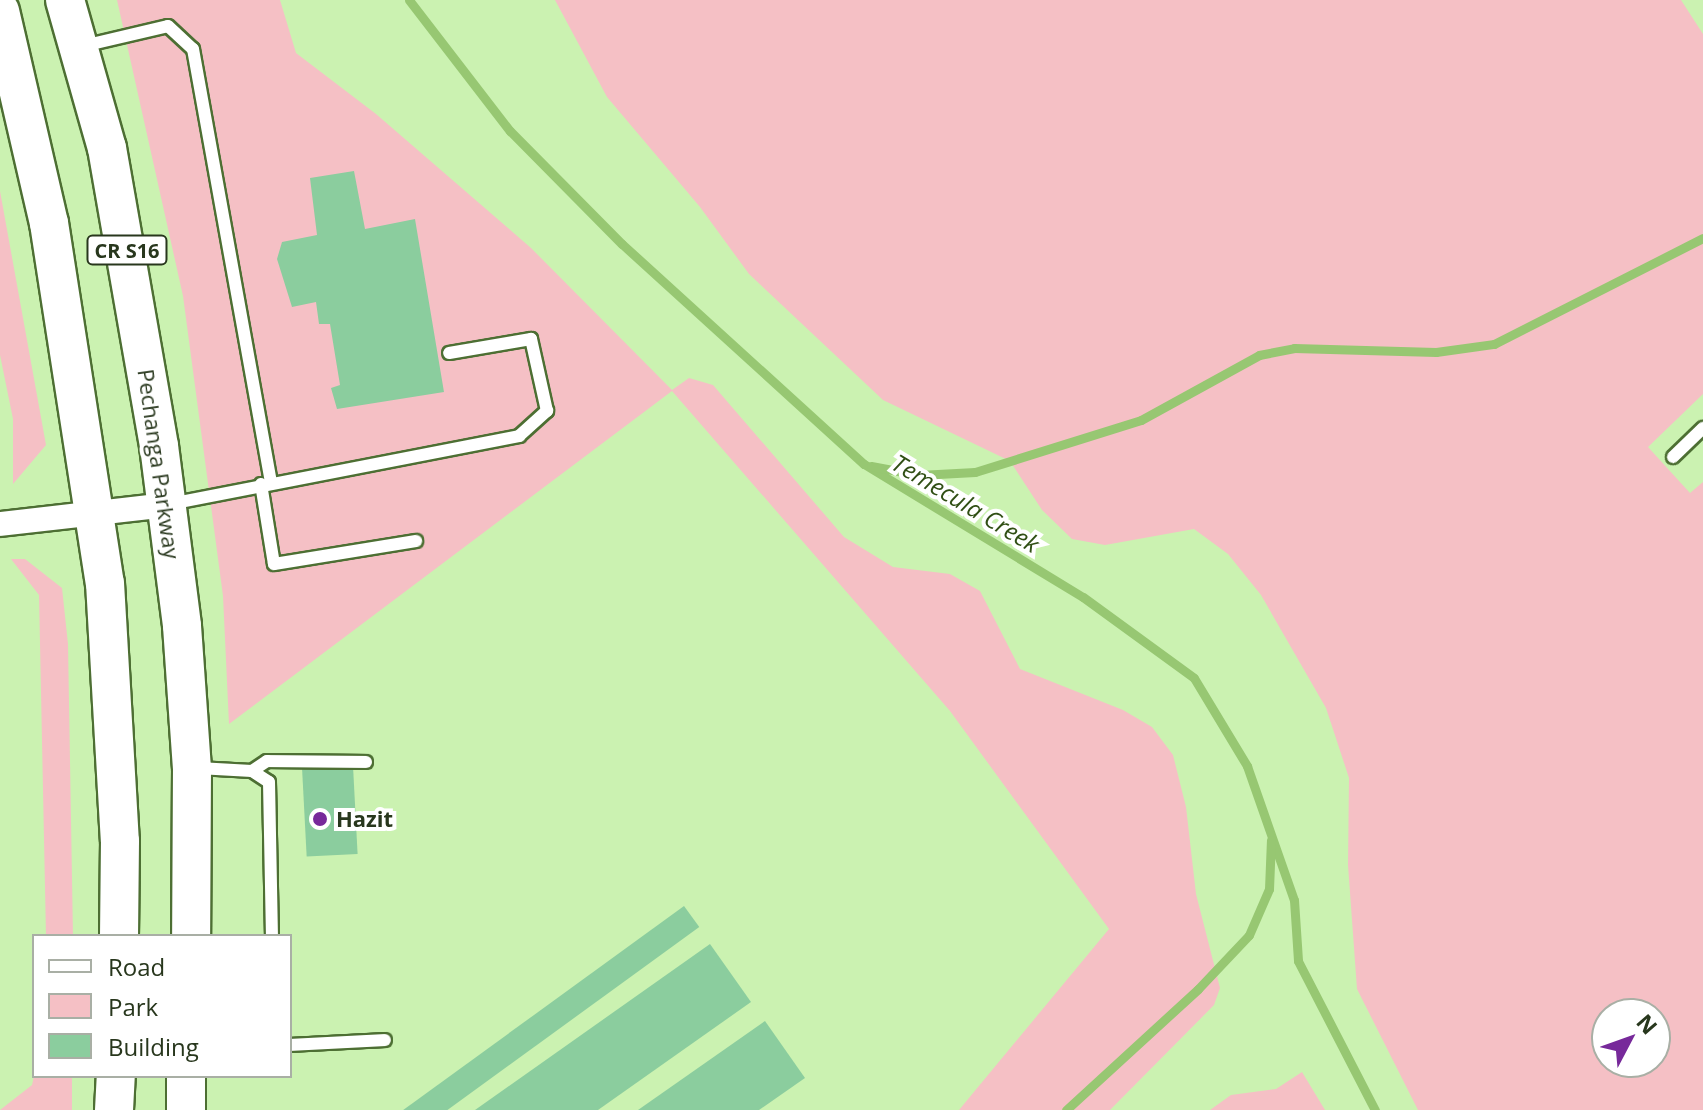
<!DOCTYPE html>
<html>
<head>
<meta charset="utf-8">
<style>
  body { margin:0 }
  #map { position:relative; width:1703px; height:1110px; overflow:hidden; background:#cbf2b1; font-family:"Open Sans",sans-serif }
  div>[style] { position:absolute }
  .green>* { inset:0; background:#f5c0c5 }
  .stream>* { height:9px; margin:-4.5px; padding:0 4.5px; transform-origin:4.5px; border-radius:4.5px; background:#97c772 }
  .building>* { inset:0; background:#8bcd9e; transform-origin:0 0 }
  .roads { filter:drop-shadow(2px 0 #4d6f33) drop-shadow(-2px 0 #4d6f33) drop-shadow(0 2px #4d6f33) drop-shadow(0 -2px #4d6f33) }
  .service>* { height:12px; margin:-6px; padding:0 6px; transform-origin:6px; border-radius:6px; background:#fff }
  .minor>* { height:24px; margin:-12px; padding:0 12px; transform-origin:12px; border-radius:12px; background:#fff }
  .primary>* { height:38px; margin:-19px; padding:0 19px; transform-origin:19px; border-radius:19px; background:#fff }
  .dots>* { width:22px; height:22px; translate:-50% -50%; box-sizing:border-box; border:4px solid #fff; border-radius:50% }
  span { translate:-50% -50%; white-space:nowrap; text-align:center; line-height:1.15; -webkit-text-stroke:8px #fff; paint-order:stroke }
  .shield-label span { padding:2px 6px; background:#fff; border:2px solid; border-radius:6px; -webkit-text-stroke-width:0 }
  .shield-label { font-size:20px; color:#28371d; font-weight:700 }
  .street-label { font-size:22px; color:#28371d }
  .poi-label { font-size:22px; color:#28371d; font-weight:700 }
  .left { translate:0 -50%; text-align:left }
  .water-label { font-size:24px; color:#304f14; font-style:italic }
  .legend { position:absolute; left:32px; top:934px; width:260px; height:144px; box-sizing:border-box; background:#fff; border:2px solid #a9afa5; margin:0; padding:10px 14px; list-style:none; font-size:24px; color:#28371d }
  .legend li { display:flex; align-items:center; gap:16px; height:40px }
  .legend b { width:40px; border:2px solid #a9afa5 }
  .north { position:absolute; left:1591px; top:998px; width:80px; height:80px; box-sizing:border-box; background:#fff; border:2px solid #a9afa5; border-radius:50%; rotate:49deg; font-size:22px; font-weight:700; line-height:32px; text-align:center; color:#28371d }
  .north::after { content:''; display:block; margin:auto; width:28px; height:36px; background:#77299a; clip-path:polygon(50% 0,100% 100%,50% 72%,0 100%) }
</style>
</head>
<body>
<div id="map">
  <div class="green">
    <i style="clip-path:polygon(117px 0,280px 0,296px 53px,376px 114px,531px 248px,672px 390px,689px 378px,713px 385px,844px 537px,893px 567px,950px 574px,980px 591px,1020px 669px,1123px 710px,1152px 727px,1173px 755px,1186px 807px,1196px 894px,1220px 988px,1214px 1005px,1110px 1110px,959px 1110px,1109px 929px,950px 711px,672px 391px,229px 724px,223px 596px,183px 296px)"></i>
    <i style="clip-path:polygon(evenodd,555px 0,1681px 0,1703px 34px,1703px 394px,1648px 447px,1690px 493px,1703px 482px,1703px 1110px,1418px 1110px,1357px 989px,1348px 865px,1349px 778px,1326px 708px,1261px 595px,1228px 554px,1194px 529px,1105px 545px,1072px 539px,1042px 510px,1010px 461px,883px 400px,749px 274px,700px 207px,607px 97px,555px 0,1607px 1014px,1655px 1014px,1655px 1062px,1607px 1062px,1607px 1014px)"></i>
    <i style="clip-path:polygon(0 191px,46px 445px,13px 484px,13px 419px,0 355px)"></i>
    <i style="clip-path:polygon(11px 559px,25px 559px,62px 588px,68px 644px,73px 936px,46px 936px,39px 595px)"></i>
    <i style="clip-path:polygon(1302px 1072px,1325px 1110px,1210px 1110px,1231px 1095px,1276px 1089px)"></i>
    <i style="clip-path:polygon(34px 1076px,72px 1076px,72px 1110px,0 1110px,32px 1085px)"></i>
  </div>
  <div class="stream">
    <i style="left:409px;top:0;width:165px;rotate:52.4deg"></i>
    <i style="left:510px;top:131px;width:159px;rotate:45.3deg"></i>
    <i style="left:622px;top:244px;width:327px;rotate:42.3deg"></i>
    <i style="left:864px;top:464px;width:256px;rotate:31.3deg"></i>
    <i style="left:1083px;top:597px;width:137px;rotate:36.1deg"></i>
    <i style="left:1194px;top:678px;width:103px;rotate:58.9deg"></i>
    <i style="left:1247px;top:766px;width:142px;rotate:70.7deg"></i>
    <i style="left:1294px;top:900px;width:61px;rotate:86.2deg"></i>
    <i style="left:1298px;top:961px;width:168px;rotate:62.7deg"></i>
    <i style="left:871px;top:466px;width:49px;rotate:10.6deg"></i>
    <i style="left:919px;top:475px;width:56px;rotate:-3.1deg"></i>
    <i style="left:975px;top:472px;width:174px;rotate:-17.4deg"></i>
    <i style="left:1141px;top:420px;width:135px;rotate:-28.8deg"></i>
    <i style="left:1259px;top:355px;width:36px;rotate:-11deg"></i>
    <i style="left:1294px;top:348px;width:142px;rotate:1.6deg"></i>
    <i style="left:1436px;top:352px;width:59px;rotate:-7.9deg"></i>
    <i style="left:1494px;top:344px;width:234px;rotate:-26.9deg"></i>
    <i style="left:1066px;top:1110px;width:179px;rotate:-42.5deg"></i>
    <i style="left:1198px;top:989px;width:74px;rotate:-46.6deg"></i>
    <i style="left:1249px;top:935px;width:50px;rotate:-66.5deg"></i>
    <i style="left:1269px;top:889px;width:49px;rotate:-87.7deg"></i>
  </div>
  <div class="building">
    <i style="clip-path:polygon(354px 171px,365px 229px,415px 219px,444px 392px,337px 409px,331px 388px,340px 385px,330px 324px,319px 324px,316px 302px,292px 307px,277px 259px,282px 242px,317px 235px,310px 178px)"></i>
    <i style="left:353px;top:766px;width:88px;height:51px;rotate:87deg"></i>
    <i style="left:684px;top:906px;width:26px;height:355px;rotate:54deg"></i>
    <i style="clip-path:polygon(710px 944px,751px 1002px,598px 1110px,475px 1110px)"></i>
    <i style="clip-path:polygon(765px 1021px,805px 1078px,759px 1110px,638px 1110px)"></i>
  </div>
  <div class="roads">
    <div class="service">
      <i style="left:83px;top:46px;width:87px;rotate:-13.2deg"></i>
      <i style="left:168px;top:26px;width:34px;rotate:43deg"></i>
      <i style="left:193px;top:49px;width:440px;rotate:79.8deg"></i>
      <i style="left:1673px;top:457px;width:42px;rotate:-44deg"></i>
      <i style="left:261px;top:484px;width:81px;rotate:80.8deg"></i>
      <i style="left:274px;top:564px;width:144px;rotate:-9.2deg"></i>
      <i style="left:170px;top:504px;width:356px;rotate:-11deg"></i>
      <i style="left:519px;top:436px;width:38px;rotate:-42deg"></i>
      <i style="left:547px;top:411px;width:74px;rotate:-102.5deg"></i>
      <i style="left:531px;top:339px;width:83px;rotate:170.3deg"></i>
      <i style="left:198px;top:768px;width:54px;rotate:3.2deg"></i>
      <i style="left:252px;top:771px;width:20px;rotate:33deg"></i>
      <i style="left:269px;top:782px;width:154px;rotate:88.9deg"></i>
      <i style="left:252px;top:771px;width:18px;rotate:-34deg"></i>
      <i style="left:267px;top:761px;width:99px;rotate:0.6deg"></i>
      <i style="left:290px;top:1045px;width:95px;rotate:-3deg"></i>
    </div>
    <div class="minor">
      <i style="left:0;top:524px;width:167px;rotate:-6.5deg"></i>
    </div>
    <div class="primary">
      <i style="left:65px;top:0;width:154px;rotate:74.2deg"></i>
      <i style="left:107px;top:148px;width:303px;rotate:80.1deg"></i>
      <i style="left:159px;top:446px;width:181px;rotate:82.7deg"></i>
      <i style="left:182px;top:626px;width:142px;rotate:86deg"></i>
      <i style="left:192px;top:768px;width:168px;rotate:90.3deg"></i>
      <i style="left:0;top:11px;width:218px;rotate:77deg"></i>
      <i style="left:49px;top:223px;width:364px;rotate:81.2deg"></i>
      <i style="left:105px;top:583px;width:258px;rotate:86.7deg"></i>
      <i style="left:120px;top:841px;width:95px;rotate:90.6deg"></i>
      <i style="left:114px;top:1110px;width:34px;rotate:-87deg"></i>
      <i style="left:186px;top:1110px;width:34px;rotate:-90deg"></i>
    </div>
  </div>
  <div class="dots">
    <i style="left:320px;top:819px;background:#77299a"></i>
  </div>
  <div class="shield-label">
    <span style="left:127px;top:250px">CR S16</span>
  </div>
  <div class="street-label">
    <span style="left:159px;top:464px;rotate:82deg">Pechanga Parkway</span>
  </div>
  <div class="poi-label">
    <span class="left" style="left:336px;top:819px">Hazit</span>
  </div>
  <div class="water-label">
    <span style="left:966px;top:503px;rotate:31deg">Temecula Creek</span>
  </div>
  <ul class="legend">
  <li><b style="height:10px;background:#fff"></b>Road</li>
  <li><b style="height:22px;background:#f5c0c5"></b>Park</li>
  <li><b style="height:22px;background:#8bcd9e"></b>Building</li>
  </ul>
  <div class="north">N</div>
</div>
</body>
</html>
